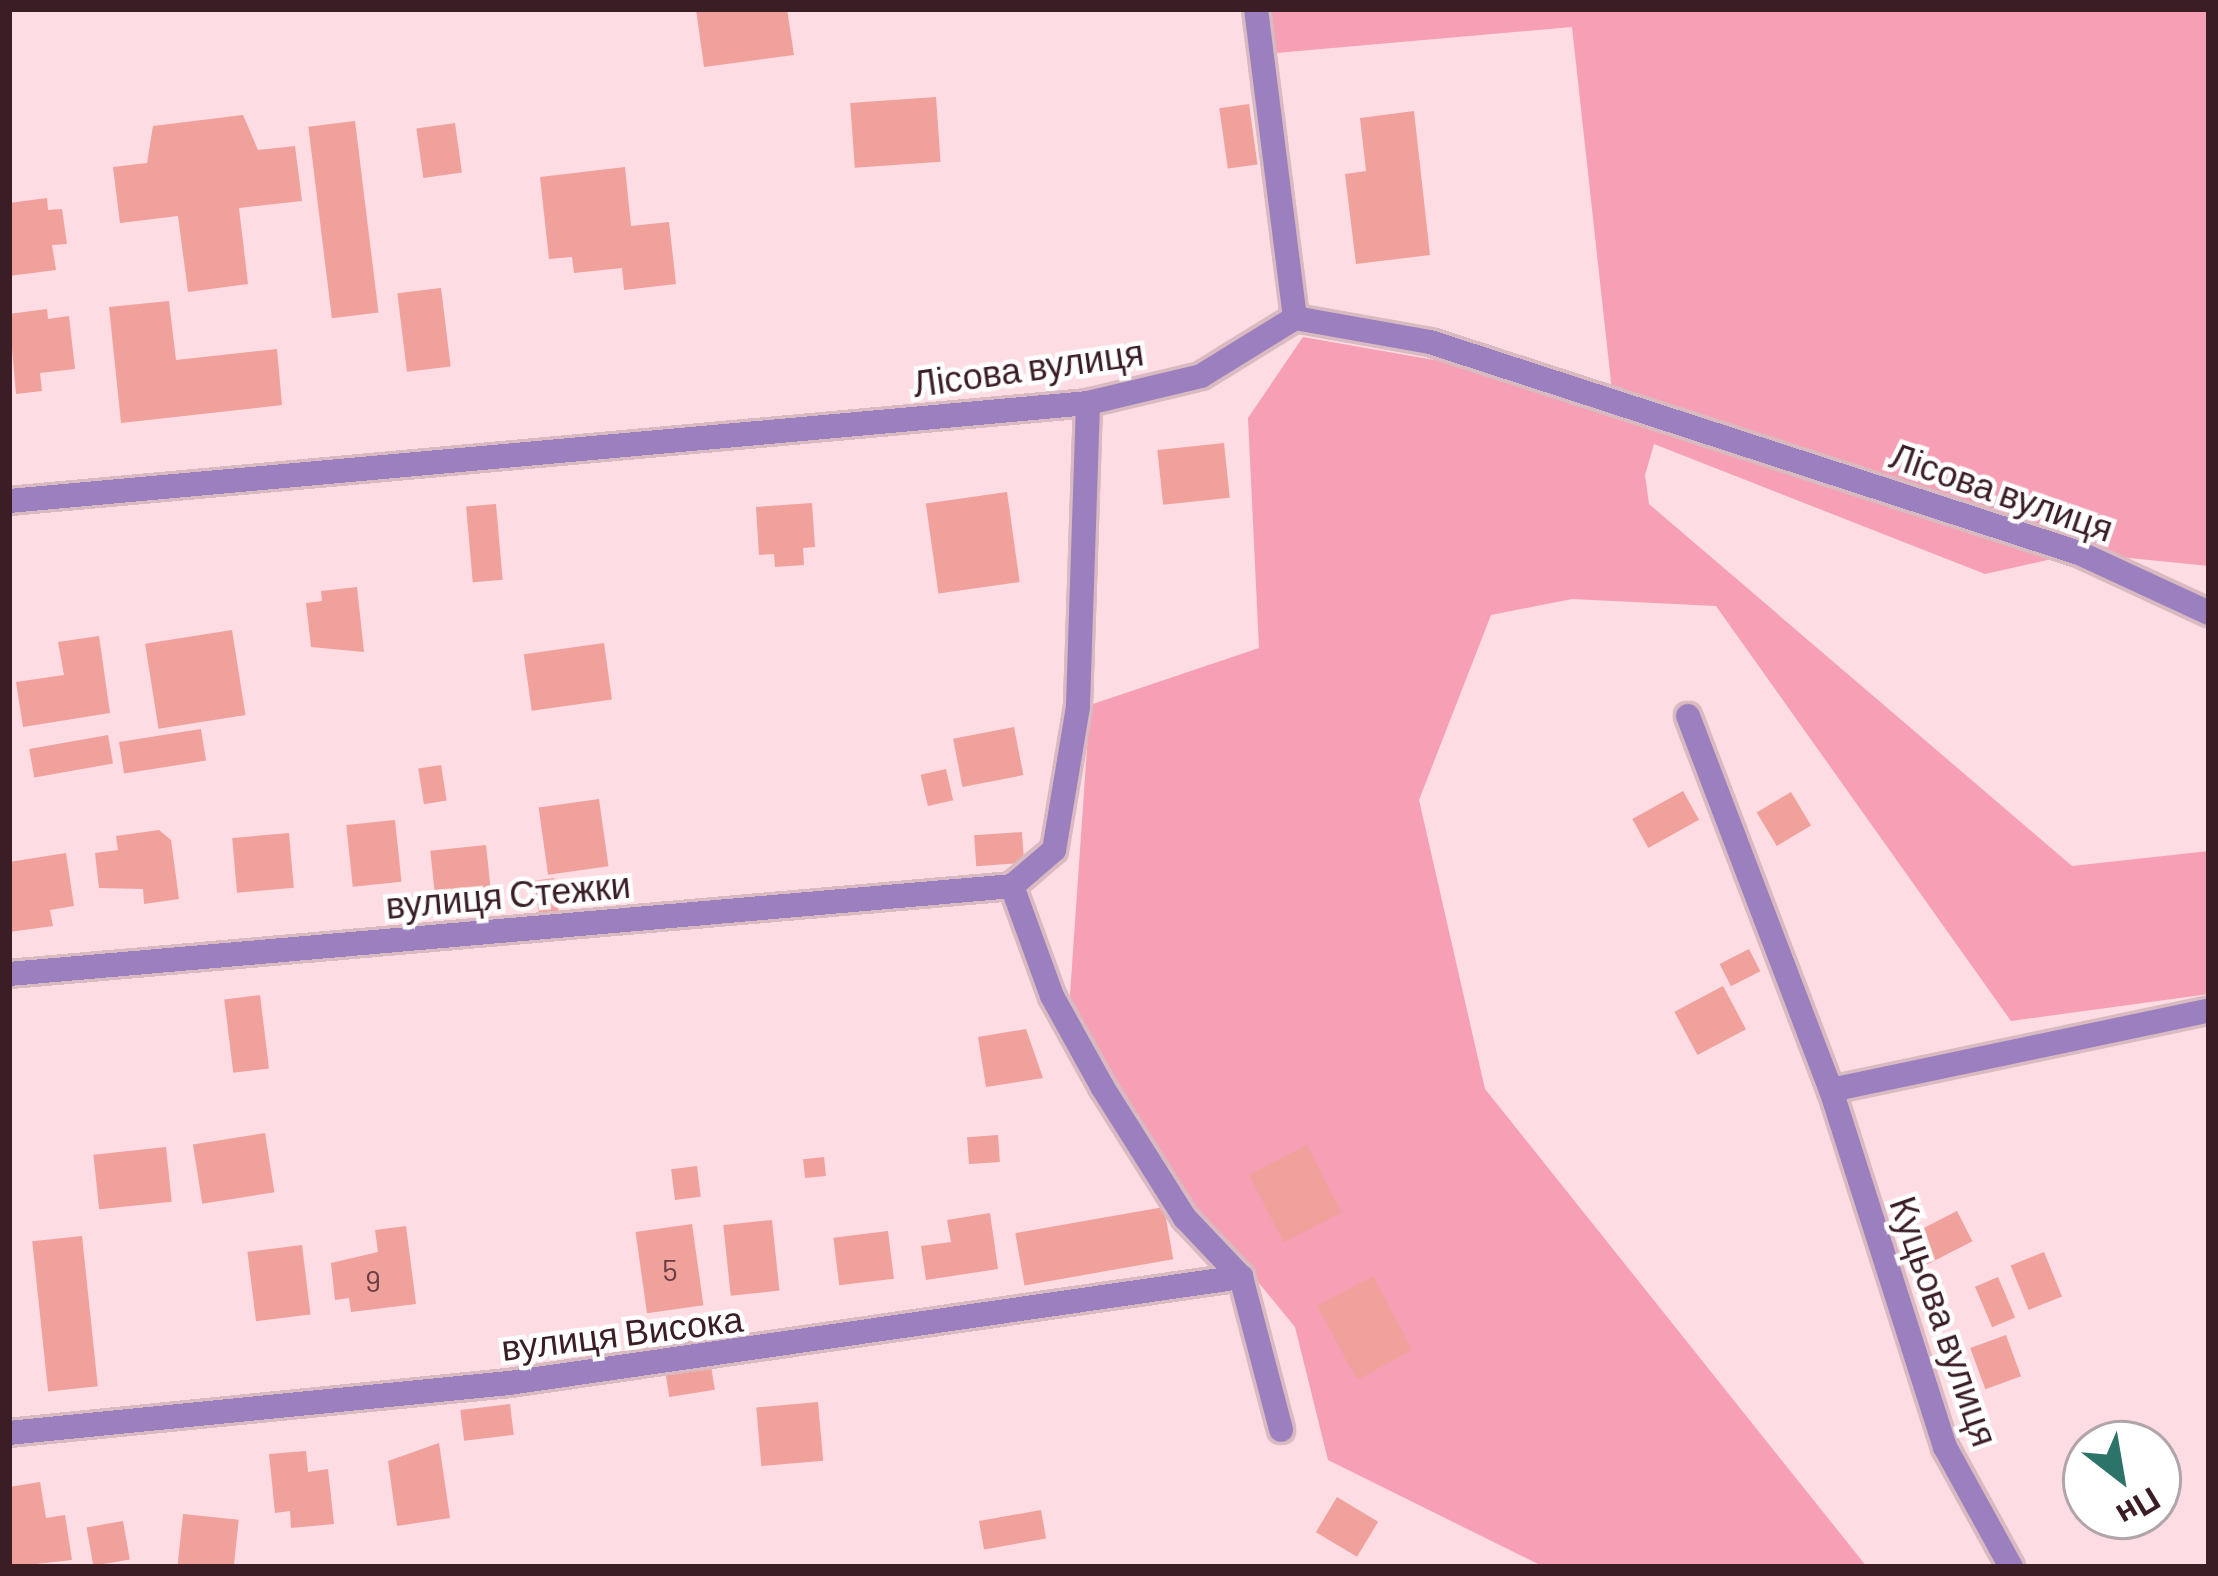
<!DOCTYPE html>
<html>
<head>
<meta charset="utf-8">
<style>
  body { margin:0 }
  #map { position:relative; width:2218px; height:1576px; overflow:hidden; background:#fddce3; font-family:Barlow,sans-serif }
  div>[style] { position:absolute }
  .green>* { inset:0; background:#f69fb5 }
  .building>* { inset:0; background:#f0a19c; transform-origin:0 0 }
  .roads { filter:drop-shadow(3px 0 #dabac1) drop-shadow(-3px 0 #dabac1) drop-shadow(0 3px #dabac1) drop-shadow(0 -3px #dabac1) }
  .minor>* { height:24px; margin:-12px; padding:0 12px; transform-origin:12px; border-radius:12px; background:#9b7fbf }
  span { translate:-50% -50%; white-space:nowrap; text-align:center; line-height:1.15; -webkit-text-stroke:9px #fff; paint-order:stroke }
  .number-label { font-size:30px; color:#683e43 }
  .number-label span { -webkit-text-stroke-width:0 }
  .street-label { font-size:36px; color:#3a1d25 }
  .frame { position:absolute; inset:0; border:12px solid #3a1d25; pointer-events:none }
  .north { position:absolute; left:2062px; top:1420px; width:120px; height:120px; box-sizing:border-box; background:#fff; border:3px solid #b0a5a8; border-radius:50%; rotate:149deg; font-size:33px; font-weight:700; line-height:48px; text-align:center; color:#3a1d25 }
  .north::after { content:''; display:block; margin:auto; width:42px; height:54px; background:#2c7369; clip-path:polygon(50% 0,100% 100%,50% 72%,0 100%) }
</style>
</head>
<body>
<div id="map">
  <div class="green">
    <i style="clip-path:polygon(1270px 9px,2209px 9px,2209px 566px,2079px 553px,1985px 574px,1654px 444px,1645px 475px,1649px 504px,2072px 866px,2209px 851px,2209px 994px,2011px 1021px,1716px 606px,1572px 599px,1491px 615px,1419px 800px,1485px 1089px,1867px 1567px,1544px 1567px,1328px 1460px,1295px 1327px,1153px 1154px,1069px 1009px,1090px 705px,1259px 648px,1248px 418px,1303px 337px,1612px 391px,1572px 27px,1276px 53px)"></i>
  </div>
  <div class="building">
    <i style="clip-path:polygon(696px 9px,787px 9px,794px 55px,704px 67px)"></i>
    <i style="left:936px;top:97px;width:65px;height:86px;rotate:86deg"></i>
    <i style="left:1249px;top:104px;width:61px;height:30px;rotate:82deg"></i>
    <i style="clip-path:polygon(1414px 111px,1430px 255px,1356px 264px,1345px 174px,1366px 171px,1360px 118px)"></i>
    <i style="clip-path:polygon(243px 115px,258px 150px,295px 146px,302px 201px,239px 208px,248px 284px,188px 292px,178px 216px,120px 223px,113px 167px,147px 163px,153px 126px)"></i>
    <i style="left:355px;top:121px;width:193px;height:47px;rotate:83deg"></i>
    <i style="left:455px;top:123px;width:50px;height:39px;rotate:82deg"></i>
    <i style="clip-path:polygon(625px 167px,631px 226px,669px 222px,676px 284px,624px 290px,622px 268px,574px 273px,572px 257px,549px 259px,540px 177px)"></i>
    <i style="clip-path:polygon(47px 198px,48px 210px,62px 209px,67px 244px,52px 245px,56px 270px,9px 276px,9px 203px)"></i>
    <i style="left:441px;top:288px;width:79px;height:44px;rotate:83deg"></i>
    <i style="clip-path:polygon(169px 301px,176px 360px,277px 349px,282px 405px,121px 423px,109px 307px)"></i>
    <i style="clip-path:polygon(47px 309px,48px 319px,69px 316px,75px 369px,40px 373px,42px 391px,16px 394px,9px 314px)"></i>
    <i style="left:1224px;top:443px;width:55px;height:67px;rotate:84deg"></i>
    <i style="left:1007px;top:492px;width:91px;height:82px;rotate:82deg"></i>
    <i style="clip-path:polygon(812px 503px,815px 547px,803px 548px,804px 565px,775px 567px,774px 554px,759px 555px,756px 507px)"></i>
    <i style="left:496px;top:504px;width:76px;height:30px;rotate:85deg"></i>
    <i style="clip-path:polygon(357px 587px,364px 652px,311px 647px,306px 603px,322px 601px,321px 591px)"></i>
    <i style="left:232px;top:630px;width:86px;height:88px;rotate:81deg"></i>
    <i style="clip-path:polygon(99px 636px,110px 713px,23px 727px,16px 682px,64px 675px,58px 642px)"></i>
    <i style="left:604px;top:643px;width:57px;height:81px;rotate:82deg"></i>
    <i style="left:1014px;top:727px;width:49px;height:62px;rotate:79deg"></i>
    <i style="left:201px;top:729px;width:32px;height:83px;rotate:81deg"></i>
    <i style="left:108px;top:735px;width:29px;height:80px;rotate:80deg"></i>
    <i style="left:441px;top:765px;width:36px;height:23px;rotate:81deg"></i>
    <i style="left:946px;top:769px;width:32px;height:26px;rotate:77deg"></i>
    <i style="left:1683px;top:791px;width:33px;height:58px;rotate:61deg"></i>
    <i style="left:1791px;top:792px;width:39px;height:40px;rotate:59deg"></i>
    <i style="left:599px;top:799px;width:68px;height:61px;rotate:82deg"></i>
    <i style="left:395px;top:820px;width:62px;height:49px;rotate:84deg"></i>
    <i style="clip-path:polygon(159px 830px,171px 840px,179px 899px,144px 904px,143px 889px,99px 888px,95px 853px,118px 850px,116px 836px)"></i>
    <i style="left:1022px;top:832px;width:31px;height:48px;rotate:86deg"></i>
    <i style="left:289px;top:833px;width:55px;height:57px;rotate:85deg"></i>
    <i style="left:486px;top:845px;width:50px;height:56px;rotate:84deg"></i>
    <i style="clip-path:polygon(66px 853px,74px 906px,50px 910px,53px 926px,9px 932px,9px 862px)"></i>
    <i style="left:554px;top:878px;width:34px;height:20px;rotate:82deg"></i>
    <i style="left:1749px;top:949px;width:25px;height:33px;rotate:63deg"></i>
    <i style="left:1723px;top:986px;width:49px;height:55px;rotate:62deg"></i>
    <i style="left:260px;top:995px;width:74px;height:36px;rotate:83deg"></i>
    <i style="clip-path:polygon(1026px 1029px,1043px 1078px,986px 1087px,978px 1037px)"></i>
    <i style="left:265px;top:1133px;width:60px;height:73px;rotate:81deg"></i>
    <i style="left:998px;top:1135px;width:27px;height:31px;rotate:86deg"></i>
    <i style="left:1307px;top:1145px;width:76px;height:65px;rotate:63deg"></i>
    <i style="left:166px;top:1147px;width:55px;height:73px;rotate:84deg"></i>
    <i style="left:824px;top:1157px;width:19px;height:21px;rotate:84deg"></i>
    <i style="left:697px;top:1166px;width:31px;height:26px;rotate:83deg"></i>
    <i style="left:1164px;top:1207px;width:53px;height:151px;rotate:80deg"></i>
    <i style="left:1957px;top:1211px;width:34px;height:51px;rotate:63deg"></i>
    <i style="clip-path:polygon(990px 1213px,998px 1269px,926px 1280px,921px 1246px,951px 1242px,947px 1220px)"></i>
    <i style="left:772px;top:1220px;width:71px;height:49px;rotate:84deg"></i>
    <i style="left:692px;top:1224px;width:82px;height:57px;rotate:82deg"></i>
    <i style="clip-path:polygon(406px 1226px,416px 1304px,351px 1312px,349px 1298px,335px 1300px,331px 1263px,378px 1252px,375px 1230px)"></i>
    <i style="left:888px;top:1231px;width:48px;height:55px;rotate:83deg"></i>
    <i style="left:82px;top:1236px;width:151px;height:50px;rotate:84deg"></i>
    <i style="left:302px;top:1245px;width:70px;height:55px;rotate:83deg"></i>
    <i style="left:2044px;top:1252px;width:48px;height:36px;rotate:68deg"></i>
    <i style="left:1373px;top:1276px;width:84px;height:63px;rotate:62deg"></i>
    <i style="left:1998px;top:1277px;width:44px;height:25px;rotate:67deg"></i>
    <i style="left:2006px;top:1335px;width:44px;height:38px;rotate:70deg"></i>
    <i style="left:711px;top:1366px;width:24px;height:46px;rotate:81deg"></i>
    <i style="left:818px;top:1402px;width:59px;height:62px;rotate:85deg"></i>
    <i style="left:510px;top:1404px;width:31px;height:50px;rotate:83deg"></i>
    <i style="clip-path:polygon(439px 1443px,450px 1518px,397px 1526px,388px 1461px)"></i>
    <i style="clip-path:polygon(306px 1451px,308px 1472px,328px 1469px,334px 1524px,291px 1528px,290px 1511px,275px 1513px,269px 1454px)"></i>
    <i style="clip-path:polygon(40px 1482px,46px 1518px,65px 1515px,72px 1560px,9px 1567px,9px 1487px)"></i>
    <i style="left:1337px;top:1497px;width:48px;height:41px;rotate:31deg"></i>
    <i style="left:1041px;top:1510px;width:29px;height:63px;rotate:80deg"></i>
    <i style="left:183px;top:1514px;width:56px;height:53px;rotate:6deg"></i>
    <i style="left:123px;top:1521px;width:39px;height:37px;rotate:80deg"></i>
  </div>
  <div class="roads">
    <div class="minor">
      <i style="left:1256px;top:9px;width:311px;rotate:82.8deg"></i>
      <i style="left:1088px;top:403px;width:304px;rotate:91.9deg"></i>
      <i style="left:1078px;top:707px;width:145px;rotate:99.5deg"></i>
      <i style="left:1054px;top:850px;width:55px;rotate:139.4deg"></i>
      <i style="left:1012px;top:886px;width:117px;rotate:70deg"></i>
      <i style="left:1052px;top:996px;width:105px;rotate:61deg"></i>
      <i style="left:1103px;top:1088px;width:154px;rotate:57.8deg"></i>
      <i style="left:1185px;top:1218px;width:81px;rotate:46.5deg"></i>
      <i style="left:1241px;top:1277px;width:158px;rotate:75.3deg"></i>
      <i style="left:9px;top:501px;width:1083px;rotate:-5.19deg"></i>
      <i style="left:1088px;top:403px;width:116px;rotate:-13.4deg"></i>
      <i style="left:1201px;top:376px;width:110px;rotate:-31.7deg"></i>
      <i style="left:1295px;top:318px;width:137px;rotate:10.1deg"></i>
      <i style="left:1430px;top:342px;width:682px;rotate:18.01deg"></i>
      <i style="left:2079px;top:553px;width:143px;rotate:24.8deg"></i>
      <i style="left:1688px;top:716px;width:400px;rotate:69.1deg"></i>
      <i style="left:1831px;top:1090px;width:375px;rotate:72.3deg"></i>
      <i style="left:1945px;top:1447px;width:137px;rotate:61.2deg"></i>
      <i style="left:9px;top:974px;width:1007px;rotate:-5.01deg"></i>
      <i style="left:1831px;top:1090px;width:386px;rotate:-11.9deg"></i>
      <i style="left:9px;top:1433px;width:502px;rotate:-5.71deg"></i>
      <i style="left:509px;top:1383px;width:740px;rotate:-8.24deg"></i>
    </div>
  </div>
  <div class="number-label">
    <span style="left:670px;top:1269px">5</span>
    <span style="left:373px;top:1280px">9</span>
  </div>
  <div class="street-label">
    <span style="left:1028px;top:367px;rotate:-8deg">Лісова вулиця</span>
    <span style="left:2002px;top:491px;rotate:19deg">Лісова вулиця</span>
    <span style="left:508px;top:894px;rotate:-5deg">вулиця Стежки</span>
    <span style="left:1945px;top:1321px;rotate:71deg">Куцьова вулиця</span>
    <span style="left:622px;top:1332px;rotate:-7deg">вулиця Висока</span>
  </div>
  <div class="frame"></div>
  <div class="north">Пн</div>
</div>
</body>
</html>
